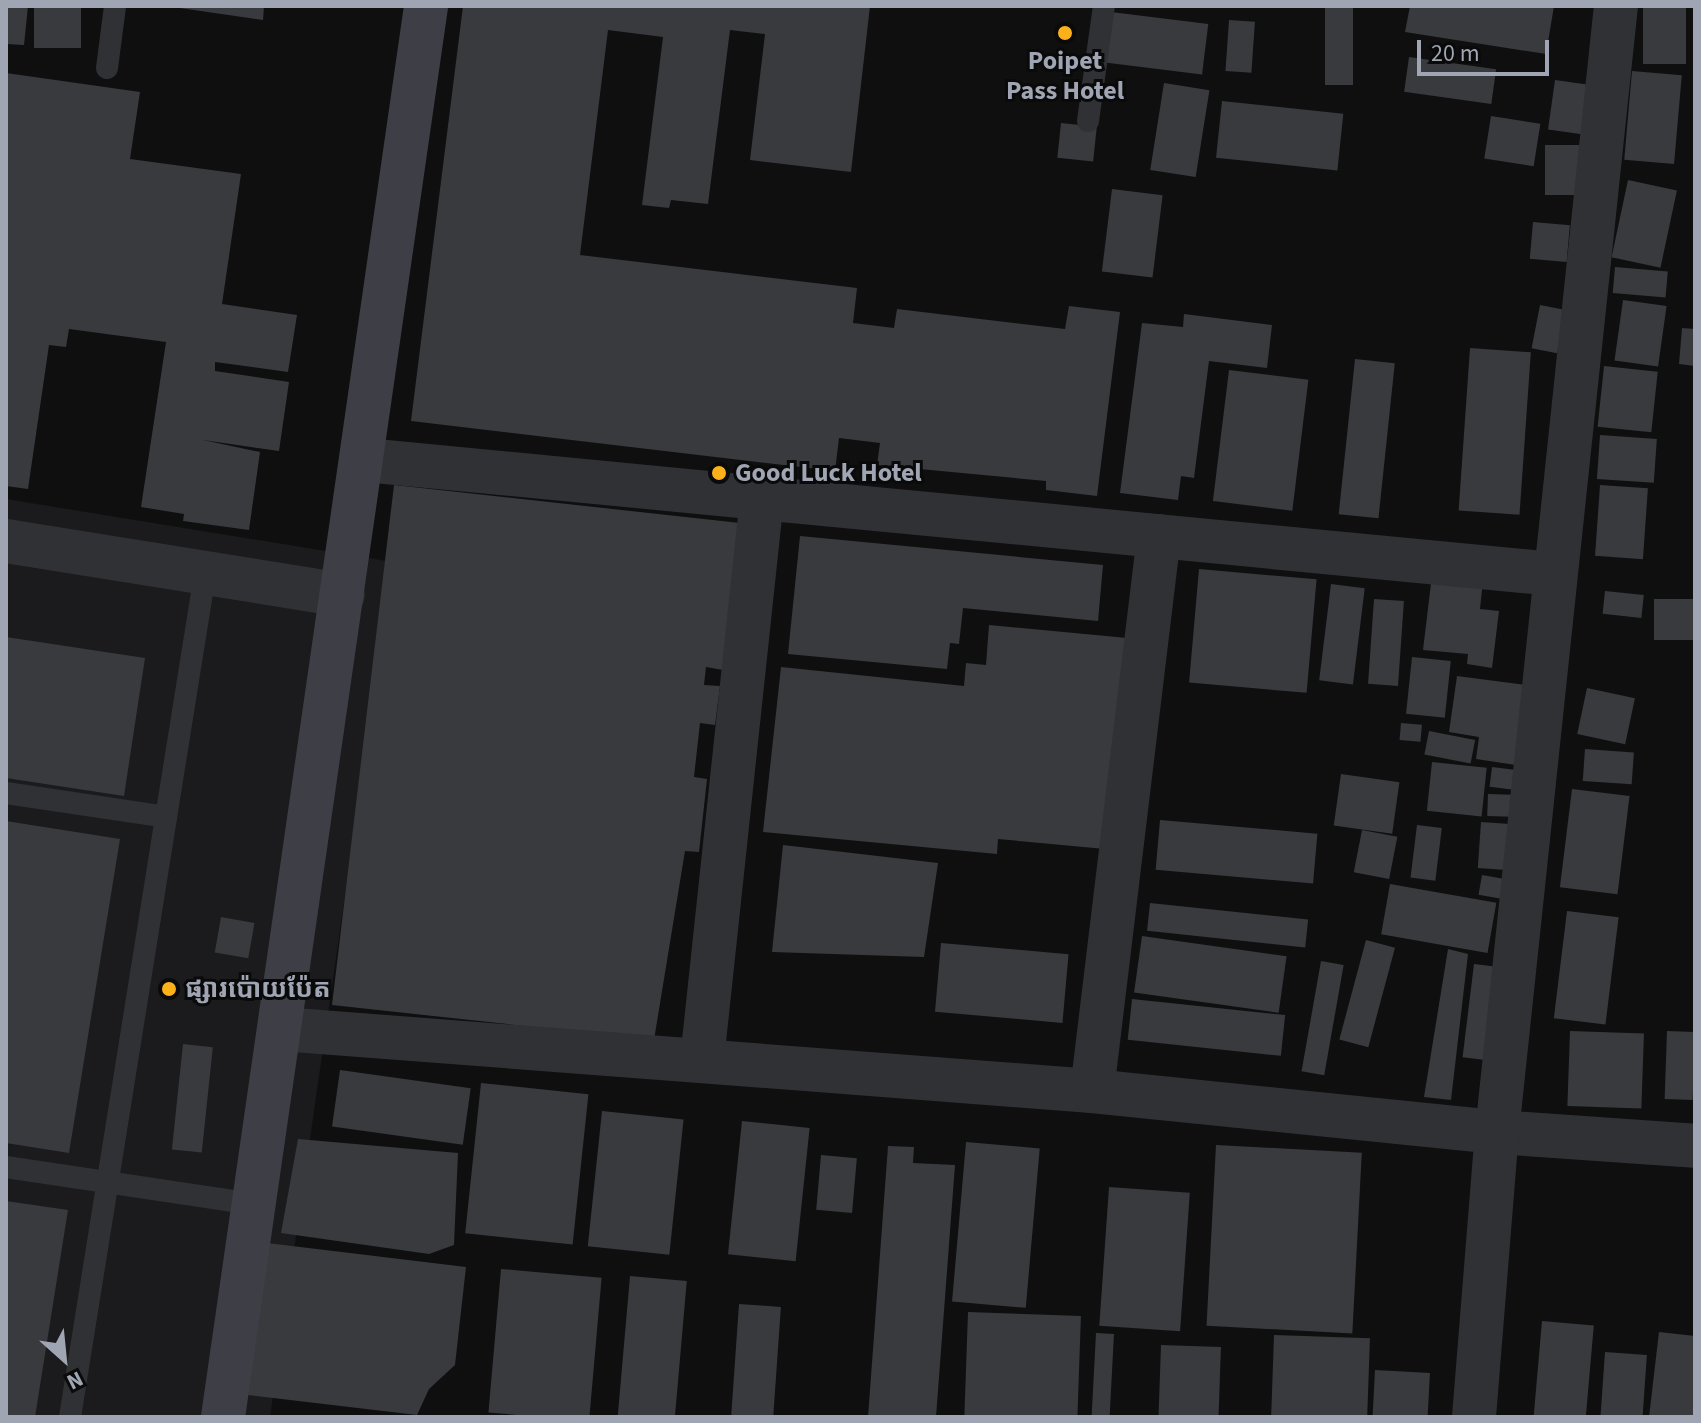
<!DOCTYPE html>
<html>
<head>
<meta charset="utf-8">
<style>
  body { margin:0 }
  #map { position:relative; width:1701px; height:1423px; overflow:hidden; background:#0f0f10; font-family:"Source Sans 3","Noto Sans Khmer",sans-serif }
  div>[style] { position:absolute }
  .built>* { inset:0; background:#1b1b1d }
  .building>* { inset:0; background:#383a3e; transform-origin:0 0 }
  .lane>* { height:22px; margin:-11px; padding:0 11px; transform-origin:11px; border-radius:11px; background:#303135 }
  .street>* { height:44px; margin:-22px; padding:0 22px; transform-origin:22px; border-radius:22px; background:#303135 }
  .secondary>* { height:44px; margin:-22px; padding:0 22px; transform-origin:22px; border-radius:22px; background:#3e3f46 }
  .dots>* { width:22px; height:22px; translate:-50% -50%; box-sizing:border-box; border:4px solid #0a0a0b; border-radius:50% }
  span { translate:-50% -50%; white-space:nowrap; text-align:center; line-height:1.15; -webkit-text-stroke:6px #0a0a0b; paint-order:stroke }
  .poi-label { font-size:26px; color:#9fa5b2; font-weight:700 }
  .left { translate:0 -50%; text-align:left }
  .frame { position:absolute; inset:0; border:8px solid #9fa5b2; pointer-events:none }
  .north { position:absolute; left:24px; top:1319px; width:80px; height:80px; -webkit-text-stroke:6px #0a0a0b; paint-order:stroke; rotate:153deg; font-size:22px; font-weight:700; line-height:32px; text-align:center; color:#9fa5b2 }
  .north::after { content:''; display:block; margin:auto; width:28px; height:36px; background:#9fa5b2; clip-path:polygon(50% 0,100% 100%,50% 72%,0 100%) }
  .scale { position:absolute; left:1417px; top:40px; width:132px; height:36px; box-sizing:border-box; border:4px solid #9fa5b2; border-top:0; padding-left:10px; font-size:24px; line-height:28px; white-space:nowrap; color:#9fa5b2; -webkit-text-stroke:6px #0a0a0b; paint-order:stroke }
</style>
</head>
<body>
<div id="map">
  <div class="built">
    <i style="clip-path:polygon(6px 499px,393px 562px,270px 1417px,6px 1417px)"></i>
  </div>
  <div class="building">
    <i style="clip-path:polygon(6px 6px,28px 6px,24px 45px,6px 44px)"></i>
    <i style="left:34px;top:6px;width:47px;height:42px"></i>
    <i style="clip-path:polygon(166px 6px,264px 6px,263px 20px)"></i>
    <i style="clip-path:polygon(463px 6px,870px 6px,851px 172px,750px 160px,765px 34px,730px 30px,708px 204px,671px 200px,669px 208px,642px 205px,663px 37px,608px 30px,580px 255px,857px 288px,853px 323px,894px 328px,897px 309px,1065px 329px,1069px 306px,1120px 312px,1097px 496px,1046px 490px,1046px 481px,877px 465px,880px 443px,839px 438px,835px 471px,411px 421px)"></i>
    <i style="left:1325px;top:6px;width:28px;height:79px"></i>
    <i style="clip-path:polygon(1410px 6px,1554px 6px,1546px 54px,1405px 32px)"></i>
    <i style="left:1643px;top:6px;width:43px;height:58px"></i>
    <i style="left:1111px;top:12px;width:98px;height:51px;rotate:7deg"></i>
    <i style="left:1229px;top:20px;width:26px;height:51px;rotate:4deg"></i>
    <i style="left:1409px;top:57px;width:88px;height:35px;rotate:8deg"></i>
    <i style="left:1632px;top:71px;width:50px;height:89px;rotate:5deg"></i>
    <i style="clip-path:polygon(6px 73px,140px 92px,130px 159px,241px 174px,222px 304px,297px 315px,288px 372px,215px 362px,215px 371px,289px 382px,279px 451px,203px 440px,260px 452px,249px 530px,183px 521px,184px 514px,141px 507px,166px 342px,69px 329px,66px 347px,49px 345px,28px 489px,6px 486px)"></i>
    <i style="left:1555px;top:80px;width:36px;height:50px;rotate:8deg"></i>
    <i style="left:1164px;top:83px;width:46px;height:88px;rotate:9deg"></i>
    <i style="left:1222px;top:101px;width:122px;height:57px;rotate:6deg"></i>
    <i style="left:1491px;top:116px;width:50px;height:43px;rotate:9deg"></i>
    <i style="left:1061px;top:123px;width:36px;height:35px;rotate:6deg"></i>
    <i style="left:1545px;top:145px;width:38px;height:50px"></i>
    <i style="left:1628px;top:180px;width:50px;height:79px;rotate:12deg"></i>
    <i style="left:1112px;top:189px;width:51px;height:83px;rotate:7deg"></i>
    <i style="left:1533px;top:222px;width:37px;height:37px;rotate:5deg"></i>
    <i style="left:1615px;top:267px;width:53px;height:26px;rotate:5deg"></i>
    <i style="left:1623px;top:300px;width:44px;height:61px;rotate:8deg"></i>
    <i style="left:1540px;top:305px;width:26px;height:44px;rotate:11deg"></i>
    <i style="clip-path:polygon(1184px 314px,1272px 325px,1267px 368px,1209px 361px,1194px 478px,1181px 476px,1178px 500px,1120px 493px,1142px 323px,1183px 327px)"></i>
    <i style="clip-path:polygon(1682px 328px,1695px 329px,1695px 366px,1679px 364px)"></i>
    <i style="left:1470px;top:348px;width:61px;height:163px;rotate:4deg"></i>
    <i style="left:1355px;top:359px;width:40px;height:156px;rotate:6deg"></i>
    <i style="left:1604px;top:366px;width:54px;height:61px;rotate:6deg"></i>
    <i style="left:1229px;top:370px;width:80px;height:132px;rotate:7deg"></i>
    <i style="left:1600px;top:435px;width:57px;height:44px;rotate:4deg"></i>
    <i style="clip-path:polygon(394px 485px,740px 523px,723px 670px,706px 667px,704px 685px,720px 686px,715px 725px,700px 723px,694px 777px,707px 779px,699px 852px,685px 851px,654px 1040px,332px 1005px)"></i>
    <i style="left:1600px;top:485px;width:48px;height:71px;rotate:4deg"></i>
    <i style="clip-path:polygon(800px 536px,1103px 565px,1098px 621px,963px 608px,959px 644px,950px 643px,947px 669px,788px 654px)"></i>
    <i style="left:1199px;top:569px;width:118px;height:114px;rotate:5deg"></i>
    <i style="clip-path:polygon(1432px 575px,1483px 580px,1480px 609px,1499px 611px,1492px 668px,1467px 664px,1468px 654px,1423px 650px)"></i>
    <i style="left:1331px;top:584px;width:34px;height:97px;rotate:7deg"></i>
    <i style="left:1605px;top:591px;width:39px;height:23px;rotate:6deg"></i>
    <i style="left:1374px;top:599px;width:30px;height:85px;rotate:4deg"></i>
    <i style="left:1654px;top:599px;width:41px;height:41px"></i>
    <i style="clip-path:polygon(989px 625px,1127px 638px,1105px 849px,998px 839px,997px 854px,763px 832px,781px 667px,964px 686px,966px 663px,986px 665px)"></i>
    <i style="clip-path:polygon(6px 637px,145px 658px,124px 796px,6px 778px)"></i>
    <i style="left:1412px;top:657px;width:39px;height:57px;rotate:6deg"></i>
    <i style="clip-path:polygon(1457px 676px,1541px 687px,1529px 767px,1476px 759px,1479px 737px,1449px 732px)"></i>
    <i style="left:1587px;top:688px;width:49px;height:47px;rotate:12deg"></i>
    <i style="left:1401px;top:723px;width:21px;height:17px;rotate:5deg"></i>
    <i style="left:1429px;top:731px;width:47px;height:24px;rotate:11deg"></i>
    <i style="left:1585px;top:749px;width:49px;height:32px;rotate:4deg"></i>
    <i style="left:1432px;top:762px;width:55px;height:49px;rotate:6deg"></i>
    <i style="left:1492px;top:767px;width:38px;height:20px;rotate:7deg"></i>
    <i style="left:1341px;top:774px;width:59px;height:52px;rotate:8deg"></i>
    <i style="left:1572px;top:789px;width:58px;height:99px;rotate:7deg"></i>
    <i style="left:1488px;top:794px;width:24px;height:22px;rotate:2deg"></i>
    <i style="left:1160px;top:820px;width:158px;height:50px;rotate:5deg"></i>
    <i style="clip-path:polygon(6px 821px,120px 839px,69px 1153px,6px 1143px)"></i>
    <i style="left:1481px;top:822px;width:43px;height:46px;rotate:4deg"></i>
    <i style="left:1417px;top:825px;width:25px;height:53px;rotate:7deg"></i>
    <i style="left:1362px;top:830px;width:36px;height:43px;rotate:11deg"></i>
    <i style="clip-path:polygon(783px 845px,938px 863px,924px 957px,772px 952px)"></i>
    <i style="left:1482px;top:875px;width:39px;height:20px;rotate:10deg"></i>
    <i style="left:1390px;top:884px;width:108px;height:51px;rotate:10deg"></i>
    <i style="left:1150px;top:903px;width:159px;height:28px;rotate:6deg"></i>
    <i style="left:1567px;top:911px;width:52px;height:108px;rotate:7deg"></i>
    <i style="left:221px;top:917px;width:34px;height:36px;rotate:10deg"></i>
    <i style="left:1142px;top:936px;width:146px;height:57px;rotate:8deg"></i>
    <i style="left:1366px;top:940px;width:30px;height:103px;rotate:15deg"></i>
    <i style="left:941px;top:943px;width:128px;height:69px;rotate:5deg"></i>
    <i style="clip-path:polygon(1448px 949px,1468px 954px,1451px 1100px,1424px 1097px)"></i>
    <i style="left:1321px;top:961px;width:23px;height:112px;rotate:10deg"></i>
    <i style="left:1474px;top:964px;width:23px;height:94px;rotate:7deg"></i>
    <i style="left:1132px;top:999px;width:154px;height:41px;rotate:6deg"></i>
    <i style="left:1570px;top:1031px;width:74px;height:75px;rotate:2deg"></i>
    <i style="left:1667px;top:1031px;width:28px;height:68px;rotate:2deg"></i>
    <i style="left:183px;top:1044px;width:30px;height:106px;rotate:6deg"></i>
    <i style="left:340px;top:1070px;width:132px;height:57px;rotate:8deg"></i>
    <i style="left:481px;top:1083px;width:108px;height:151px;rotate:6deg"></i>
    <i style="left:602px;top:1111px;width:82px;height:136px;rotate:6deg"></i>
    <i style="left:742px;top:1121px;width:68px;height:134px;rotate:6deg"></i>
    <i style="clip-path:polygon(298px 1139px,458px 1153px,454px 1245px,429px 1254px,281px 1233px)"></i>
    <i style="left:966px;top:1142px;width:74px;height:160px;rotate:5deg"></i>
    <i style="left:1216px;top:1145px;width:146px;height:181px;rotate:3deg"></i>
    <i style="clip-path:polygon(888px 1146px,914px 1147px,913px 1163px,955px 1165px,936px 1417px,868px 1417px)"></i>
    <i style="left:821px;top:1155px;width:36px;height:55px;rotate:5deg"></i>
    <i style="left:1109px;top:1187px;width:81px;height:139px;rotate:4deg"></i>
    <i style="clip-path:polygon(6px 1201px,68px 1210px,35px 1417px,6px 1417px)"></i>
    <i style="clip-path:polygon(267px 1243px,466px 1267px,455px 1365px,429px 1389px,417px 1415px,248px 1395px)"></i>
    <i style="left:501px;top:1269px;width:101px;height:144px;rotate:5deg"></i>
    <i style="left:630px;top:1276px;width:57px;height:142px;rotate:5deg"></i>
    <i style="left:739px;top:1304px;width:42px;height:114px;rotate:4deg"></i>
    <i style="left:968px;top:1312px;width:113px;height:105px;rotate:2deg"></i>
    <i style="left:1542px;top:1321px;width:52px;height:97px;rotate:5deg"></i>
    <i style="clip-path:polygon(1659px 1332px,1695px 1336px,1693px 1417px,1649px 1417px)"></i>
    <i style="left:1096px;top:1333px;width:18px;height:84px;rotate:3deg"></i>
    <i style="left:1274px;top:1335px;width:96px;height:82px;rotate:2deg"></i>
    <i style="left:1161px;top:1345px;width:60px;height:72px;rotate:2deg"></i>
    <i style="left:1605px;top:1352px;width:42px;height:65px;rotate:4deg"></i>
    <i style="left:1375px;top:1370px;width:55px;height:47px;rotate:3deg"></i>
  </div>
  <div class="lane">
    <i style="left:107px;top:68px;width:63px;rotate:-82.6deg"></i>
    <i style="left:1088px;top:121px;width:116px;rotate:-82.1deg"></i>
    <i style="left:6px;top:793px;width:162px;rotate:8.5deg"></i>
    <i style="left:6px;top:1167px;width:252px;rotate:8.5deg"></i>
    <i style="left:70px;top:1417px;width:854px;rotate:-80.9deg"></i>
  </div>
  <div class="street">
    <i style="left:365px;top:460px;width:1193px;rotate:5.48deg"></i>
    <i style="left:6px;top:541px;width:341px;rotate:9.1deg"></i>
    <i style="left:281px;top:1029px;width:813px;rotate:4.37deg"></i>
    <i style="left:1092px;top:1091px;width:407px;rotate:5.8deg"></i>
    <i style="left:1497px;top:1132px;width:198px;rotate:4deg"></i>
    <i style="left:702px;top:1060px;width:565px;rotate:-83.91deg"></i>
    <i style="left:1092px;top:1091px;width:559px;rotate:-83.12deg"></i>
    <i style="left:1474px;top:1417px;width:286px;rotate:-85.4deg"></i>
    <i style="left:1497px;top:1132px;width:1132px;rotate:-83.97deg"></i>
  </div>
  <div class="secondary">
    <i style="left:223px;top:1417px;width:1426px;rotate:-81.81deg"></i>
  </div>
  <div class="dots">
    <i style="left:1065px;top:33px;background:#fcb11b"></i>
    <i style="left:719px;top:473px;background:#fcb11b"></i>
    <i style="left:169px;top:989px;background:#fcb11b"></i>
  </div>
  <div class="poi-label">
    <span style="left:1065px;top:76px">Poipet<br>Pass Hotel</span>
    <span class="left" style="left:735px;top:473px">Good Luck Hotel</span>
    <span class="left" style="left:185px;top:989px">ផ្សារប៉ោយប៉ែត</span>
  </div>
  <div class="frame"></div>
  <div class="north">N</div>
  <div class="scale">20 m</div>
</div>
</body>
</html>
